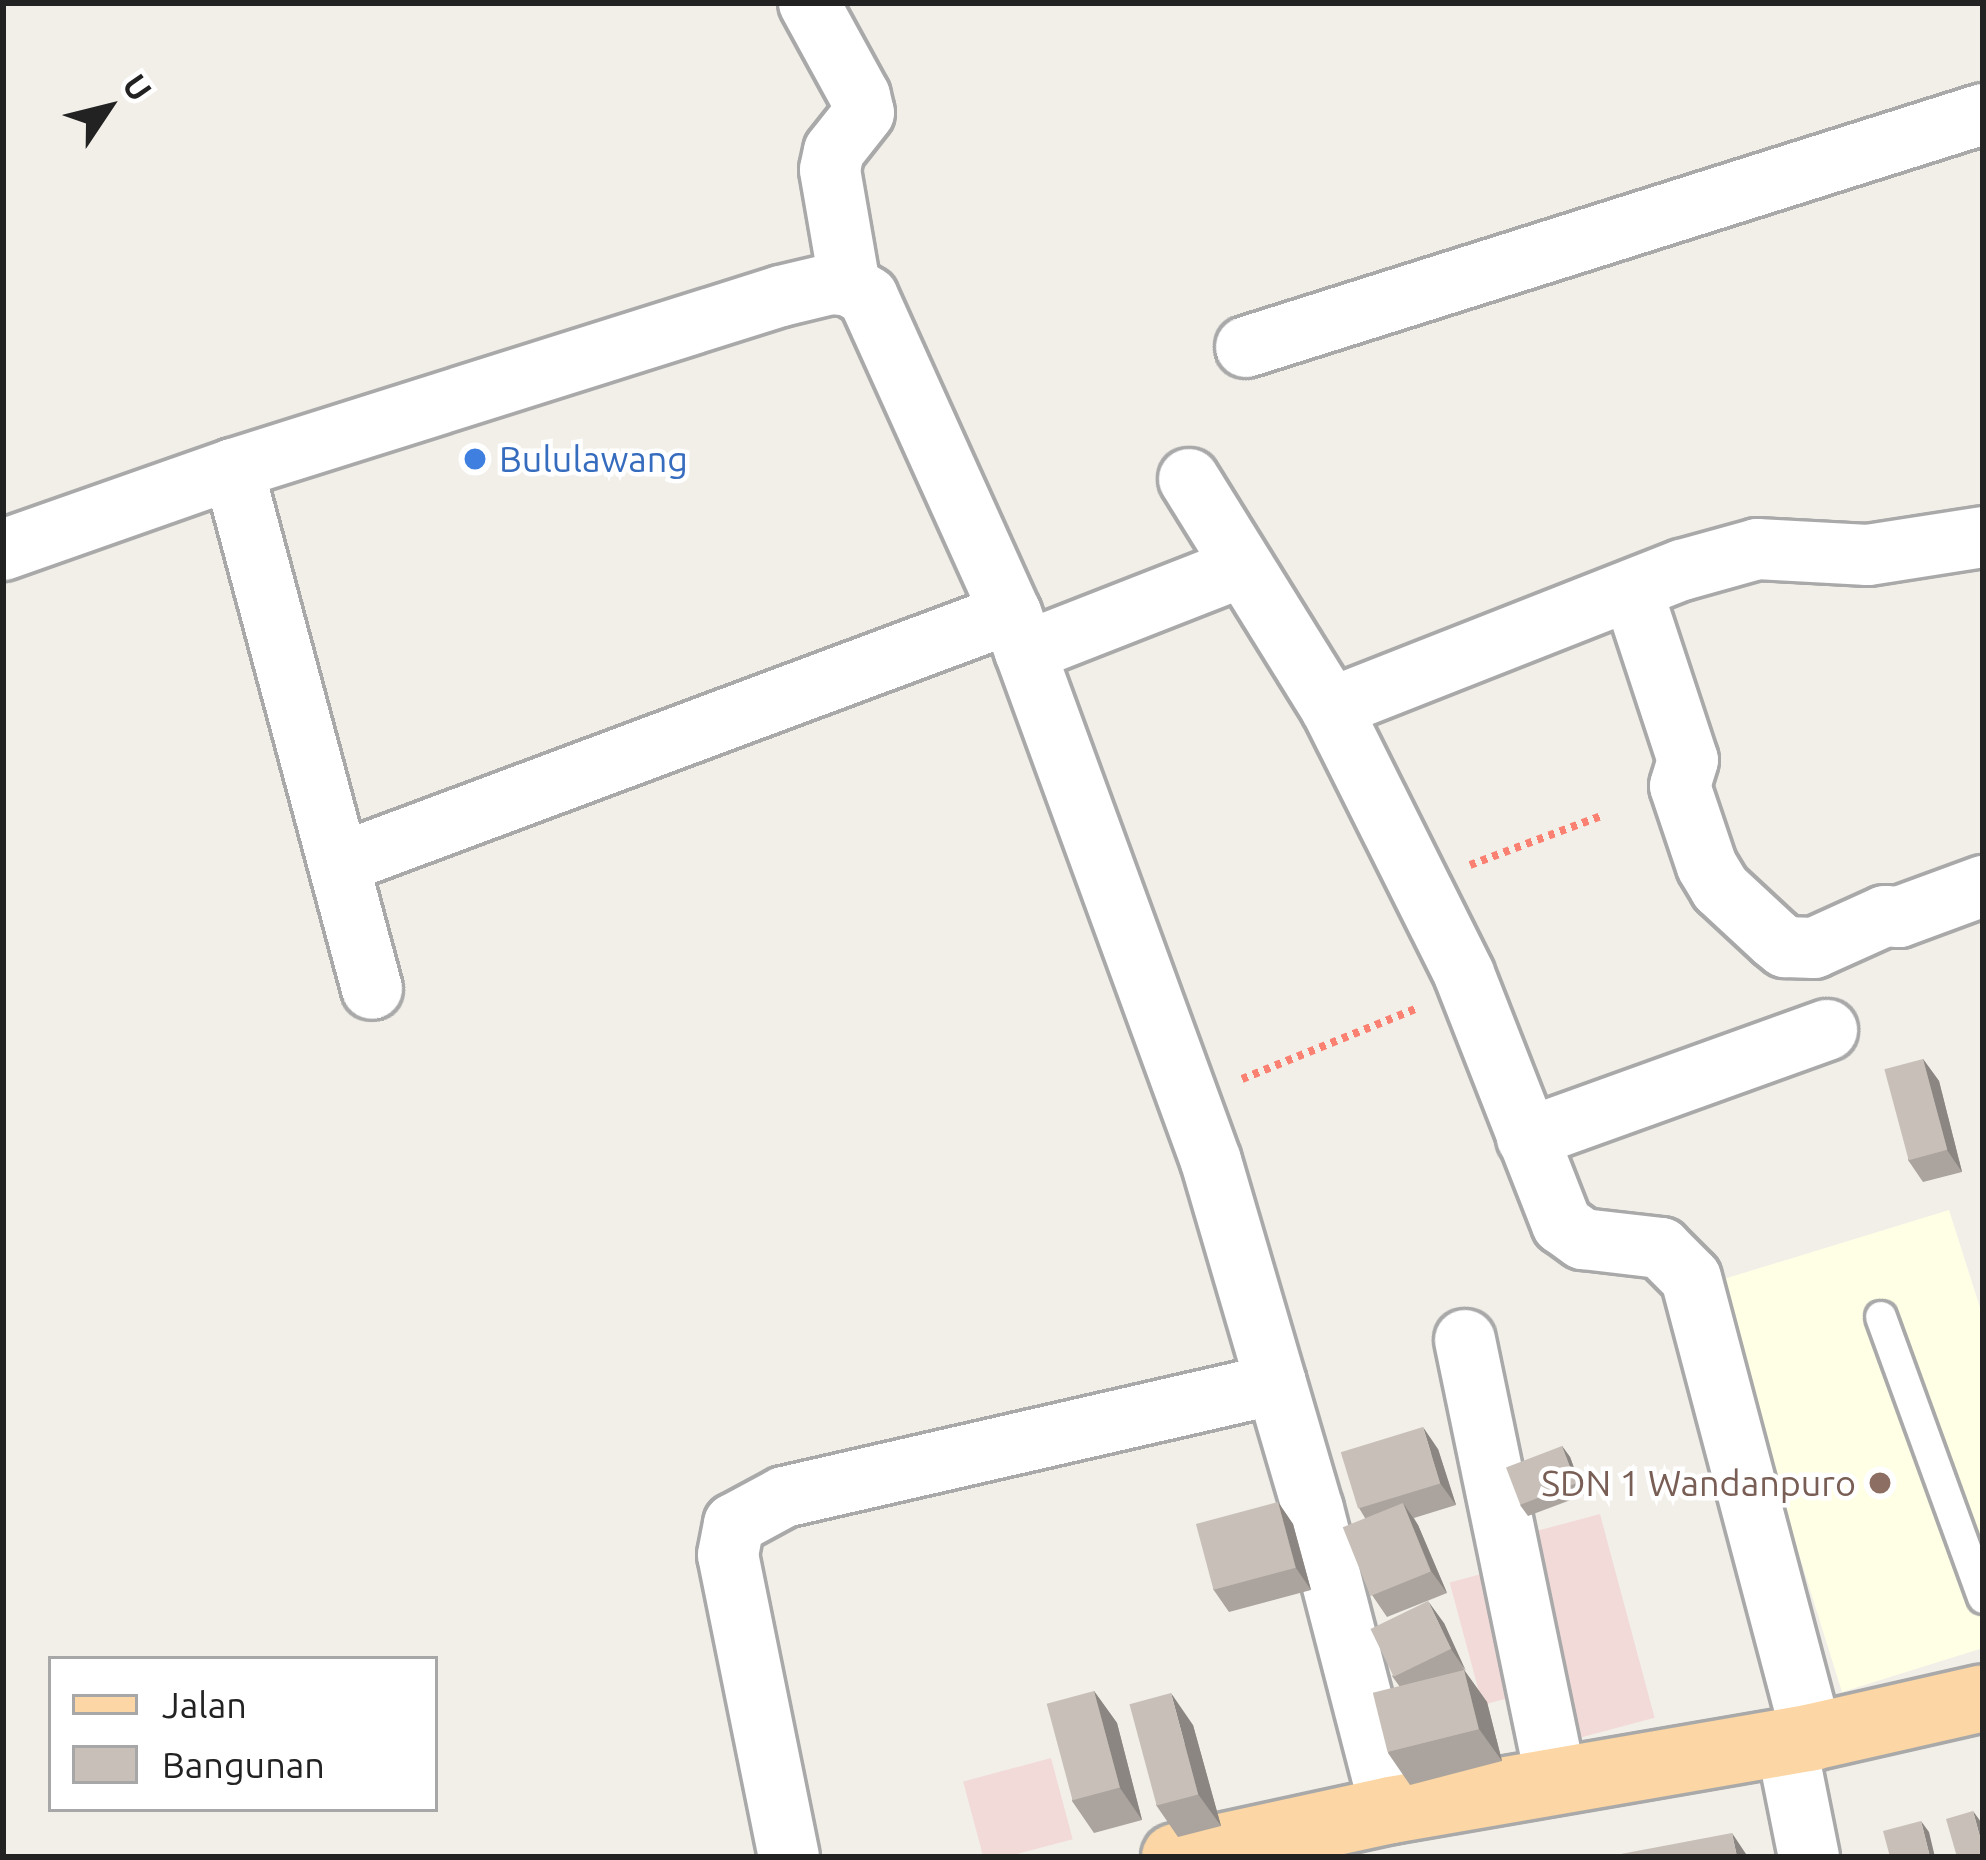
<!DOCTYPE html>
<html>
<head>
<meta charset="utf-8">
<style>
  body { margin:0 }
  #map { position:relative; width:1986px; height:1860px; overflow:hidden; background:#f2efe9; font-family:Ubuntu,sans-serif }
  div>[style] { position:absolute }
  .commercial>* { inset:0; background:#f2dad9; transform-origin:0 0 }
  .education>* { inset:0; background:#ffffe5 }
  .path>* { height:8px; margin-top:-4px; transform-origin:0; background:repeating-linear-gradient(90deg,#fa8072 0 6px,transparent 0 12px) }
  .roads { filter:drop-shadow(3px 0 #a9a9a9) drop-shadow(-3px 0 #a9a9a9) drop-shadow(0 3px #a9a9a9) drop-shadow(0 -3px #a9a9a9) }
  .service>* { height:30px; margin:-15px; padding:0 15px; transform-origin:15px; border-radius:15px; background:#fff }
  .minor>* { height:60px; margin:-30px; padding:0 30px; transform-origin:30px; border-radius:30px; background:#fff }
  .primary>* { height:66px; margin:-33px; padding:0 33px; transform-origin:33px; border-radius:33px; background:#fcd6a4 }
  .wall>* { inset:0; background:#aba49e }
  .shaded-wall>* { inset:0; background:#8b8681 }
  .building>* { inset:0; background:#c7bfb8; transform-origin:0 0 }
  .dots>* { width:33px; height:33px; translate:-50% -50%; box-sizing:border-box; border:6px solid #fff; border-radius:50% }
  span { translate:-50% -50%; white-space:nowrap; text-align:center; line-height:1.15; -webkit-text-stroke:9px #fff; paint-order:stroke }
  .shop-label { font-size:36px; color:#366cbe }
  .left { translate:0 -50%; text-align:left }
  .education-label { font-size:36px; color:#785e54 }
  .right { translate:-100% -50%; text-align:right }
  .frame { position:absolute; inset:0; border:6px solid #222; pointer-events:none }
  .legend { position:absolute; left:48px; top:1656px; width:390px; height:156px; box-sizing:border-box; background:#fff; border:3px solid #a7a7a7; margin:0; padding:15px 21px; list-style:none; font-size:36px; color:#222 }
  .legend li { display:flex; align-items:center; gap:24px; height:60px }
  .legend b { width:60px; border:3px solid #a7a7a7 }
  .north { position:absolute; left:48px; top:48px; width:120px; height:120px; -webkit-text-stroke:9px #fff; paint-order:stroke; rotate:55deg; font-size:33px; font-weight:700; line-height:48px; text-align:center; color:#222 }
  .north::after { content:''; display:block; margin:auto; width:42px; height:54px; background:#222; clip-path:polygon(50% 0,100% 100%,50% 72%,0 100%) }
</style>
</head>
<body>
<div id="map">
  <div class="commercial">
    <i style="left:1600px;top:1514px;width:211px;height:89px;rotate:75deg"></i>
    <i style="left:1496px;top:1570px;width:127px;height:48px;rotate:75deg"></i>
    <i style="left:1051px;top:1758px;width:84px;height:91px;rotate:75deg"></i>
  </div>
  <div class="education">
    <i style="clip-path:polygon(1949px 1210px,1983px 1317px,1983px 1648px,1842px 1692px,1714px 1282px)"></i>
  </div>
  <div class="path">
    <i style="left:1470px;top:865px;width:140px;rotate:-20.5deg"></i>
    <i style="left:1242px;top:1079px;width:190px;rotate:-22deg"></i>
  </div>
  <div class="roads">
    <div class="service">
      <i style="left:1881px;top:1317px;width:299px;rotate:70deg"></i>
    </div>
    <div class="minor">
      <i style="left:809px;top:3px;width:106px;rotate:61.3deg"></i>
      <i style="left:860px;top:96px;width:17px;rotate:77deg"></i>
      <i style="left:864px;top:113px;width:48px;rotate:128.3deg"></i>
      <i style="left:834px;top:151px;width:19px;rotate:102deg"></i>
      <i style="left:830px;top:170px;width:118px;rotate:80.2deg"></i>
      <i style="left:1246px;top:347px;width:773px;rotate:-17.54deg"></i>
      <i style="left:233px;top:469px;width:538px;rotate:75.03deg"></i>
      <i style="left:1189px;top:479px;width:269px;rotate:58.2deg"></i>
      <i style="left:1331px;top:708px;width:297px;rotate:63.4deg"></i>
      <i style="left:1464px;top:974px;width:269px;rotate:68.6deg"></i>
      <i style="left:1562px;top:1224px;width:26px;rotate:36deg"></i>
      <i style="left:1583px;top:1239px;width:79px;rotate:6.6deg"></i>
      <i style="left:1661px;top:1248px;width:42px;rotate:45deg"></i>
      <i style="left:1691px;top:1278px;width:475px;rotate:75.2deg"></i>
      <i style="left:3px;top:550px;width:244px;rotate:-19.4deg"></i>
      <i style="left:233px;top:469px;width:575px;rotate:-17.52deg"></i>
      <i style="left:781px;top:296px;width:51px;rotate:-13.5deg"></i>
      <i style="left:831px;top:284px;width:19px;rotate:6deg"></i>
      <i style="left:850px;top:286px;width:21px;rotate:31deg"></i>
      <i style="left:868px;top:297px;width:347px;rotate:65.7deg"></i>
      <i style="left:1011px;top:613px;width:583px;rotate:69.95deg"></i>
      <i style="left:1211px;top:1161px;width:363px;rotate:73.7deg"></i>
      <i style="left:1313px;top:1509px;width:311px;rotate:75.5deg"></i>
      <i style="left:1632px;top:590px;width:179px;rotate:71.8deg"></i>
      <i style="left:1688px;top:760px;width:27px;rotate:107deg"></i>
      <i style="left:1680px;top:786px;width:84px;rotate:71.4deg"></i>
      <i style="left:1707px;top:866px;width:26px;rotate:59deg"></i>
      <i style="left:1720px;top:888px;width:75px;rotate:42.8deg"></i>
      <i style="left:1775px;top:939px;width:13px;rotate:39deg"></i>
      <i style="left:1785px;top:947px;width:29px;rotate:2deg"></i>
      <i style="left:1814px;top:948px;width:78px;rotate:-24.3deg"></i>
      <i style="left:1885px;top:916px;width:14px;rotate:4deg"></i>
      <i style="left:1899px;top:917px;width:90px;rotate:-20.3deg"></i>
      <i style="left:1025px;top:652px;width:233px;rotate:-21.4deg"></i>
      <i style="left:1331px;top:708px;width:377px;rotate:-21.5deg"></i>
      <i style="left:1682px;top:570px;width:78px;rotate:-15.6deg"></i>
      <i style="left:1757px;top:549px;width:111px;rotate:3.1deg"></i>
      <i style="left:1868px;top:555px;width:116px;rotate:-8.9deg"></i>
      <i style="left:341px;top:863px;width:715px;rotate:-20.46deg"></i>
      <i style="left:1527px;top:1138px;width:319px;rotate:-19.8deg"></i>
      <i style="left:1465px;top:1340px;width:449px;rotate:78.3deg"></i>
      <i style="left:1786px;top:1742px;width:117px;rotate:78.7deg"></i>
      <i style="left:789px;top:1857px;width:308px;rotate:-101.4deg"></i>
      <i style="left:728px;top:1555px;width:32px;rotate:-79deg"></i>
      <i style="left:734px;top:1524px;width:57px;rotate:-28.4deg"></i>
      <i style="left:784px;top:1497px;width:505px;rotate:-12.94deg"></i>
    </div>
    <div class="primary">
      <i style="left:1175px;top:1857px;width:221px;rotate:-12.3deg"></i>
      <i style="left:1391px;top:1810px;width:427px;rotate:-9.8deg"></i>
      <i style="left:1812px;top:1737px;width:175px;rotate:-12.8deg"></i>
    </div>
  </div>
  <div class="wall">
    <i style="clip-path:polygon(1923px 1059px,1939px 1081px,1962px 1172px,1923px 1182px,1908px 1160px)"></i>
    <i style="clip-path:polygon(1562px 1446px,1570px 1457px,1584px 1495px,1528px 1516px,1520px 1505px)"></i>
    <i style="clip-path:polygon(1438px 1449px,1456px 1505px,1414px 1518px,1418px 1525px,1447px 1593px,1387px 1617px,1372px 1595px,1365px 1518px,1359px 1508px)"></i>
    <i style="clip-path:polygon(1278px 1502px,1293px 1524px,1311px 1590px,1229px 1612px,1213px 1589px)"></i>
    <i style="clip-path:polygon(1444px 1623px,1465px 1671px,1487px 1702px,1502px 1761px,1410px 1785px,1388px 1753px,1400px 1687px,1392px 1676px)"></i>
    <i style="clip-path:polygon(1094px 1691px,1117px 1723px,1142px 1820px,1094px 1833px,1072px 1801px)"></i>
    <i style="clip-path:polygon(1193px 1725px,1221px 1826px,1178px 1837px,1156px 1805px)"></i>
  </div>
  <div class="shaded-wall">
    <i style="clip-path:polygon(1923px 1059px,1939px 1081px,1962px 1172px,1947px 1150px)"></i>
    <i style="clip-path:polygon(1423px 1427px,1438px 1449px,1456px 1505px,1440px 1483px)"></i>
    <i style="clip-path:polygon(1562px 1446px,1570px 1457px,1584px 1495px,1576px 1483px)"></i>
    <i style="clip-path:polygon(1278px 1502px,1293px 1524px,1311px 1590px,1296px 1568px)"></i>
    <i style="clip-path:polygon(1403px 1503px,1418px 1525px,1447px 1593px,1431px 1571px)"></i>
    <i style="clip-path:polygon(1428px 1601px,1444px 1623px,1466px 1671px,1451px 1649px)"></i>
    <i style="clip-path:polygon(1464px 1670px,1487px 1702px,1502px 1761px,1479px 1729px)"></i>
    <i style="clip-path:polygon(1094px 1691px,1117px 1723px,1142px 1820px,1120px 1788px)"></i>
    <i style="clip-path:polygon(1171px 1693px,1193px 1725px,1221px 1826px,1198px 1794px)"></i>
    <i style="clip-path:polygon(1973px 1811px,1981px 1822px,1983px 1831px,1983px 1848px)"></i>
    <i style="clip-path:polygon(1921px 1821px,1929px 1832px,1935px 1857px,1930px 1857px)"></i>
    <i style="clip-path:polygon(1732px 1833px,1748px 1857px,1737px 1857px)"></i>
  </div>
  <div class="building">
    <i style="left:1923px;top:1059px;width:94px;height:40px;rotate:75deg"></i>
    <i style="left:1423px;top:1427px;width:59px;height:86px;rotate:73deg"></i>
    <i style="left:1562px;top:1446px;width:40px;height:60px;rotate:69deg"></i>
    <i style="left:1278px;top:1502px;width:68px;height:85px;rotate:75deg"></i>
    <i style="left:1403px;top:1503px;width:74px;height:65px;rotate:68deg"></i>
    <i style="left:1428px;top:1601px;width:53px;height:64px;rotate:64deg"></i>
    <i style="left:1464px;top:1670px;width:61px;height:94px;rotate:76deg"></i>
    <i style="left:1094px;top:1691px;width:100px;height:49px;rotate:75deg"></i>
    <i style="left:1171px;top:1693px;width:105px;height:43px;rotate:75deg"></i>
    <i style="clip-path:polygon(1973px 1811px,1983px 1848px,1983px 1857px,1957px 1857px,1946px 1819px)"></i>
    <i style="clip-path:polygon(1921px 1821px,1930px 1857px,1890px 1857px,1883px 1831px)"></i>
    <i style="clip-path:polygon(1732px 1833px,1737px 1857px,1605px 1857px)"></i>
  </div>
  <div class="dots">
    <i style="left:475px;top:459px;background:#3f7fe0"></i>
    <i style="left:1880px;top:1483px;background:#8d6e63"></i>
  </div>
  <div class="shop-label">
    <span class="left" style="left:499px;top:459px">Bululawang</span>
  </div>
  <div class="education-label">
    <span class="right" style="left:1856px;top:1483px">SDN 1 Wandanpuro</span>
  </div>
  <div class="frame"></div>
  <ul class="legend">
  <li><b style="height:15px;background:#fcd6a4"></b>Jalan</li>
  <li><b style="height:33px;background:#c7bfb8"></b>Bangunan</li>
  </ul>
  <div class="north">U</div>
</div>
</body>
</html>
